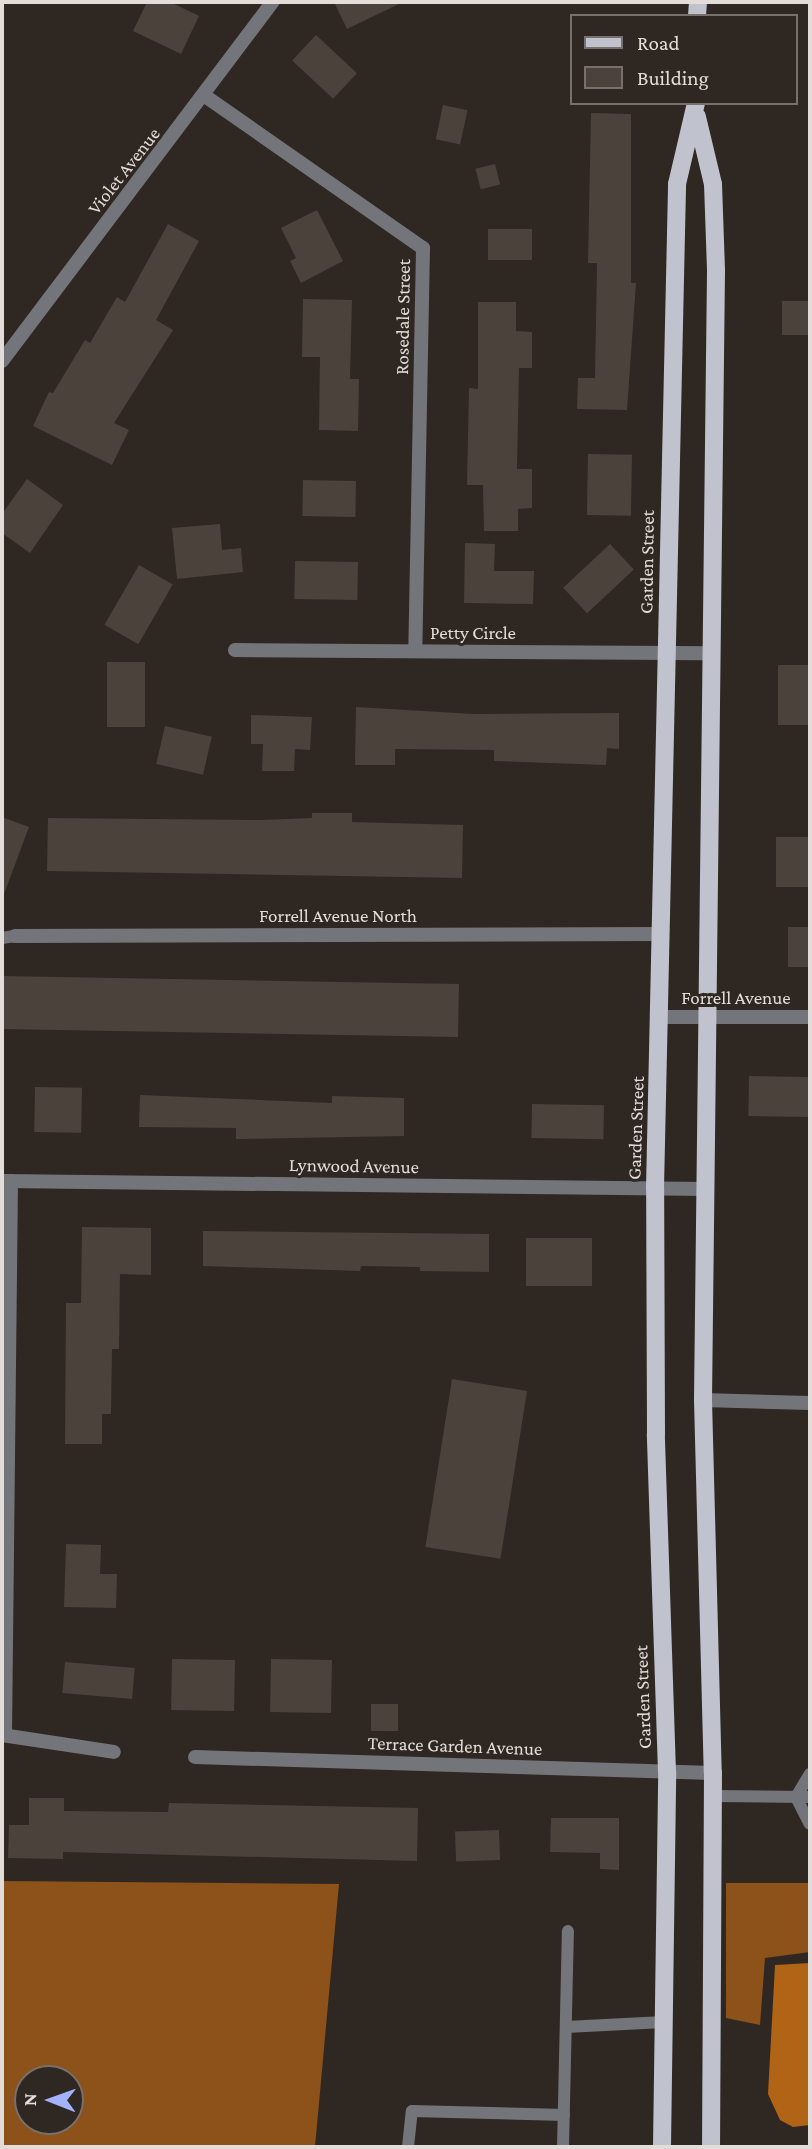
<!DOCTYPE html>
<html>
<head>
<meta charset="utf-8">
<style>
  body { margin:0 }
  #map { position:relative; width:812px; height:2149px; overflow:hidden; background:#2f2721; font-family:"Crimson Pro",serif }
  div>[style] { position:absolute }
  .forest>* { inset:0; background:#8d511a }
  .water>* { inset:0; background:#b16316 }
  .building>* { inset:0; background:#4b423b; transform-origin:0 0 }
  .service>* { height:12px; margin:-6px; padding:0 6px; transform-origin:6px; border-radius:6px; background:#74757a }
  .minor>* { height:14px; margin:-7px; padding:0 7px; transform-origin:7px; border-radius:7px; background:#74757a }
  .primary>* { height:18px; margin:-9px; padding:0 9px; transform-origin:9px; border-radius:9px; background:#c0c3cd }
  span { translate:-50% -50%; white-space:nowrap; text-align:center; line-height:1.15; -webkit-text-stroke:6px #2f2721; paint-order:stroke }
  .street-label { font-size:19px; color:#e3ddd9 }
  .frame { position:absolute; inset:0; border:4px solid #e3ddd9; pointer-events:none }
  .legend { position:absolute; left:570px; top:14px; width:228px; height:91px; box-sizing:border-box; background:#2f2721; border:2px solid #77706b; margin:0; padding:9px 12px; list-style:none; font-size:21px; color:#e3ddd9 }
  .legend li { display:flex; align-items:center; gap:14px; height:35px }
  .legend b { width:35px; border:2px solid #77706b }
  .north { position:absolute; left:14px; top:2065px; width:70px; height:70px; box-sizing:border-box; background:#2f2721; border:2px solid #77706b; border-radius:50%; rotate:271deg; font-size:19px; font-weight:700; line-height:28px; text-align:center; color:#e3ddd9 }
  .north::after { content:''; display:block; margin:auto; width:24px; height:32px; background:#a3b2fc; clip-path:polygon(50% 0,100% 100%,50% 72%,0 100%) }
</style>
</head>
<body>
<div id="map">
  <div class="forest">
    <i style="clip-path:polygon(evenodd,2px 1881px,339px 1884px,315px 2147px,2px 2147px,2px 1881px,28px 2079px,70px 2079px,70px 2121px,28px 2121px,28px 2079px)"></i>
    <i style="clip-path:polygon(726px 1883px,810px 1883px,810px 1952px,765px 1958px,760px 2025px,726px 2018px)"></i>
  </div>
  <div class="water">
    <i style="clip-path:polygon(810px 1963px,810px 2125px,793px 2127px,780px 2120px,768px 2094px,775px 1965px)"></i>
  </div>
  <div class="building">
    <i style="clip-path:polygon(147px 2px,170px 2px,199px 16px,181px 54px,133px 31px)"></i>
    <i style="clip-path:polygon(334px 2px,403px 2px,347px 29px)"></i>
    <i style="left:316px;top:35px;width:56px;height:35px;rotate:43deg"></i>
    <i style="left:443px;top:105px;width:25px;height:35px;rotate:12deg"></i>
    <i style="clip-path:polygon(591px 113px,631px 114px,631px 283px,636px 283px,627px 410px,577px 409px,578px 378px,595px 378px,597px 263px,588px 263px)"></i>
    <i style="left:495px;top:164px;width:21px;height:20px;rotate:76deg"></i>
    <i style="clip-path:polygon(317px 210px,343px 261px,301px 283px,290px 261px,296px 258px,281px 228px)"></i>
    <i style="clip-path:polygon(168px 224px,199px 241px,156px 320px,173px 330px,114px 423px,129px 430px,112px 465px,33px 426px,49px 392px,53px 393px,85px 340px,90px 343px,117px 297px,125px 302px)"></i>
    <i style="left:488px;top:229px;width:44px;height:31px"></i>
    <i style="clip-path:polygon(303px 299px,352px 300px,350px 379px,359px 379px,358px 431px,319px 430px,320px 357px,302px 357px)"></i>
    <i style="left:782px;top:301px;width:28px;height:34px"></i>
    <i style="clip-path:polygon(478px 302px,516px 302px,516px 331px,532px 332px,532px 368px,519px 368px,517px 469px,532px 469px,532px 508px,518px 509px,518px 531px,484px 531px,483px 485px,467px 485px,469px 388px,478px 389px)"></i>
    <i style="left:588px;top:454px;width:44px;height:61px;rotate:1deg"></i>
    <i style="clip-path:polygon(27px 479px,63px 505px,30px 553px,2px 533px,2px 514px)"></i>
    <i style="left:303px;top:480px;width:53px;height:36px;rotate:1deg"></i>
    <i style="clip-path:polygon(220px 524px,222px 550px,241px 548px,243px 572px,177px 579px,172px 528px)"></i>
    <i style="clip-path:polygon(465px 543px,495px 544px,494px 571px,534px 571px,533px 604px,464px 603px)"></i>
    <i style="left:610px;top:544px;width:35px;height:64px;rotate:47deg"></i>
    <i style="left:295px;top:561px;width:63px;height:38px;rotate:1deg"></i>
    <i style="left:139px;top:565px;width:39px;height:69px;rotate:30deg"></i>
    <i style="left:107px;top:662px;width:38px;height:65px"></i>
    <i style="left:778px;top:665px;width:32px;height:60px"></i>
    <i style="clip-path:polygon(356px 707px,474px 714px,619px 713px,619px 749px,607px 748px,606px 765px,494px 761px,494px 750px,395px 749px,395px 765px,355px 765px)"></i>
    <i style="clip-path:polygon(251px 715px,312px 717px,310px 750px,295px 749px,294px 771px,262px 771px,263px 744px,251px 744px)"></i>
    <i style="left:165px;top:726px;width:48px;height:39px;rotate:13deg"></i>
    <i style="clip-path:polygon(312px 813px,352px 813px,352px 822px,463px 825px,462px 878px,47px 871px,48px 818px,261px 820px,312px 818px)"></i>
    <i style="clip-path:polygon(2px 817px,29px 827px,4px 894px,2px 894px)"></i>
    <i style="left:776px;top:837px;width:34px;height:50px"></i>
    <i style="left:788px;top:927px;width:22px;height:40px"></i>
    <i style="left:2px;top:976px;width:457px;height:53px;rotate:1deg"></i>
    <i style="left:749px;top:1076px;width:61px;height:40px;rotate:1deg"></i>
    <i style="left:35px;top:1087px;width:47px;height:45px;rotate:1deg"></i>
    <i style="clip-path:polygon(140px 1095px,332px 1103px,332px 1096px,404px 1098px,404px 1136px,236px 1139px,236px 1128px,139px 1127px)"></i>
    <i style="left:532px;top:1104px;width:72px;height:34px;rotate:1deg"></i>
    <i style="clip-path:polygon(82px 1227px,151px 1228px,151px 1275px,120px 1274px,119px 1349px,112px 1349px,111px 1414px,102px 1414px,102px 1444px,65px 1444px,66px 1303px,81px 1303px)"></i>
    <i style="clip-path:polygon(203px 1231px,489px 1234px,489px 1272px,420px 1271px,420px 1267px,361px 1266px,360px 1271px,203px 1266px)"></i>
    <i style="left:526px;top:1238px;width:66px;height:48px"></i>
    <i style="left:452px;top:1379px;width:76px;height:170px;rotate:9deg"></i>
    <i style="clip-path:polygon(66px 1544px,101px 1545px,100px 1574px,117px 1574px,116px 1608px,64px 1607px)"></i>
    <i style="left:172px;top:1659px;width:63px;height:51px;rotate:1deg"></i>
    <i style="left:271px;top:1659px;width:61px;height:53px;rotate:1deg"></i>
    <i style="left:65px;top:1662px;width:70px;height:31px;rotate:5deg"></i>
    <i style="left:371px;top:1704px;width:27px;height:27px"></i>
    <i style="clip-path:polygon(29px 1798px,64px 1798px,64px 1811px,168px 1812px,169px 1803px,418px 1808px,417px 1861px,63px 1852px,63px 1859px,8px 1858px,9px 1825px,29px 1825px)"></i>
    <i style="clip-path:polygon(551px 1818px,619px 1818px,619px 1870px,600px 1869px,600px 1853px,550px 1852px)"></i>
    <i style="left:499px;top:1830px;width:30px;height:44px;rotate:88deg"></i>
  </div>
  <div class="service">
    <i style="left:2px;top:938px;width:13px;rotate:-9deg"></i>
    <i style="left:713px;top:1796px;width:97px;rotate:0.6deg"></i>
    <i style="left:796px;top:1797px;width:30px;rotate:63deg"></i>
    <i style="left:796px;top:1797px;width:27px;rotate:-59deg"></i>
    <i style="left:566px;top:2027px;width:98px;rotate:-2.9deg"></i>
    <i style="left:408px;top:2147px;width:36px;rotate:-84deg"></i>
    <i style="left:412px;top:2111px;width:152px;rotate:1.5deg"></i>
    <i style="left:563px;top:2147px;width:216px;rotate:-88.7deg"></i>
  </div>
  <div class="minor">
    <i style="left:205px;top:96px;width:266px;rotate:34.9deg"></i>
    <i style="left:423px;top:248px;width:403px;rotate:91.1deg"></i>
    <i style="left:2px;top:361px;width:450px;rotate:-53deg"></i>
    <i style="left:235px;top:650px;width:476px;rotate:0.4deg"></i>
    <i style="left:15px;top:936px;width:647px;rotate:-0.18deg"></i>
    <i style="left:661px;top:1017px;width:149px"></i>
    <i style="left:2px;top:1181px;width:703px;rotate:0.65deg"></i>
    <i style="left:703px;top:1400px;width:107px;rotate:1.6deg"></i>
    <i style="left:2px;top:1735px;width:113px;rotate:8.6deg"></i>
    <i style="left:5px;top:1735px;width:554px;rotate:-89.38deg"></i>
    <i style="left:195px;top:1757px;width:518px;rotate:1.77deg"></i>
  </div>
  <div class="primary">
    <i style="left:697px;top:16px;width:14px;rotate:-86deg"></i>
    <i style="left:697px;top:117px;width:69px;rotate:76.6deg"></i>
    <i style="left:713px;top:184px;width:87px;rotate:88deg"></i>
    <i style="left:716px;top:271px;width:1129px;rotate:90.66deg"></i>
    <i style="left:703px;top:1400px;width:373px;rotate:88.5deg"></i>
    <i style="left:713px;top:1773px;width:374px;rotate:90.3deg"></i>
    <i style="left:662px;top:2147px;width:375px;rotate:-89.2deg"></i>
    <i style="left:667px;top:1772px;width:338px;rotate:-91.9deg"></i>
    <i style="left:656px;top:1434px;width:246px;rotate:-90.2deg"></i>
    <i style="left:655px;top:1188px;width:1004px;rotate:-88.74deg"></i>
    <i style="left:677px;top:184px;width:83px;rotate:-76.8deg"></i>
  </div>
  <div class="street-label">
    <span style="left:124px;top:171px;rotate:-52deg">Violet Avenue</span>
    <span style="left:403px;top:317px;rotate:-89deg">Rosedale Street</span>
    <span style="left:647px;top:562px;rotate:-89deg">Garden Street</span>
    <span style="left:473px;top:633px">Petty Circle</span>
    <span style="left:338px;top:916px">Forrell Avenue North</span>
    <span style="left:736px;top:998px">Forrell Avenue</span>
    <span style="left:636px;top:1128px;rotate:-88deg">Garden Street</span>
    <span style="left:354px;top:1166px;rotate:1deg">Lynwood Avenue</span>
    <span style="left:643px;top:1697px;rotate:-92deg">Garden Street</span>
    <span style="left:455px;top:1746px;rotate:2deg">Terrace Garden Avenue</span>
  </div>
  <div class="frame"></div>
  <ul class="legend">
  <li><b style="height:9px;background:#c0c3cd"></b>Road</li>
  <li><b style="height:19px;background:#4b423b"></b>Building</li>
  </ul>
  <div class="north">N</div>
</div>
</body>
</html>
